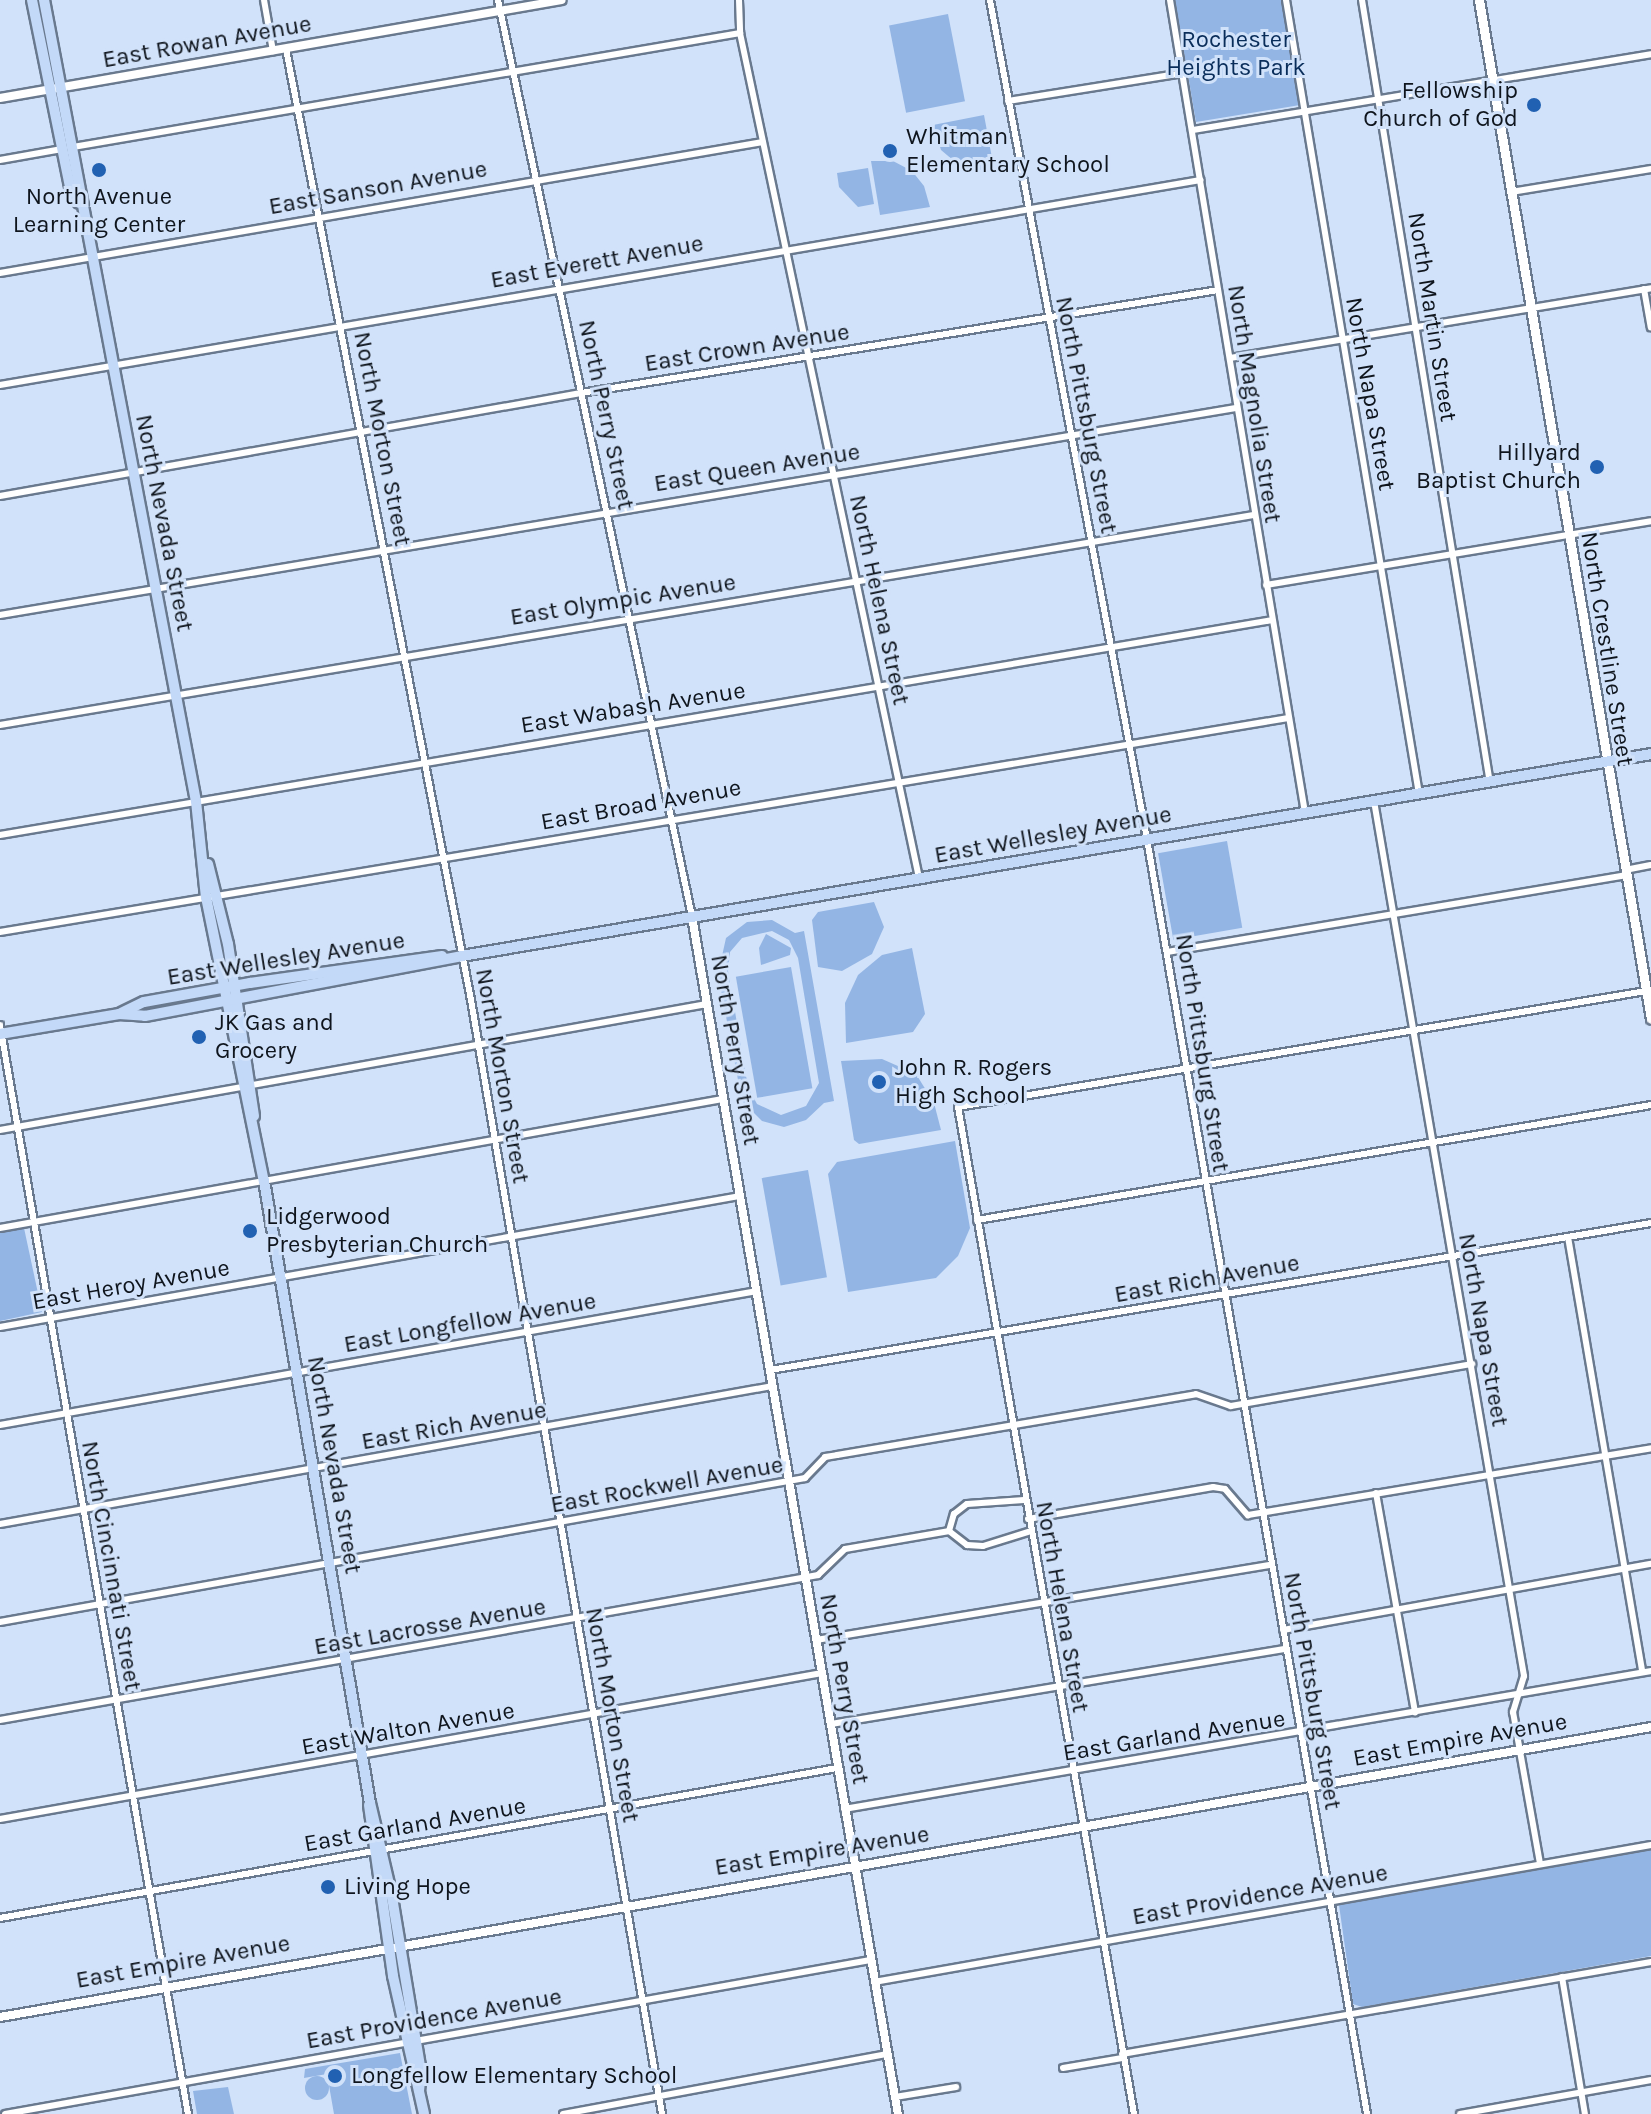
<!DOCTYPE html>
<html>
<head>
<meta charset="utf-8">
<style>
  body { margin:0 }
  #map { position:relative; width:1651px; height:2114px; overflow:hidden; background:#d1e2fa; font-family:Karla,sans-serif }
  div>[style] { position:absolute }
  .green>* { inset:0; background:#93b5e4; transform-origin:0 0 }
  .round { border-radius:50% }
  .roads { filter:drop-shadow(2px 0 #69798e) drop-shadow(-2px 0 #69798e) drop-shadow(0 2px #69798e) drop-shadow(0 -2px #69798e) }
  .minor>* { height:6px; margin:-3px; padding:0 3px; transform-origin:3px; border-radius:3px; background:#fff }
  .tertiary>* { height:8px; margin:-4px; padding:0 4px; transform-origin:4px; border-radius:4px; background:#fff }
  .secondary>* { height:9px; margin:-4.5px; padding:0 4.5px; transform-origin:4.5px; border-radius:4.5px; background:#fff }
  .primary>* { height:10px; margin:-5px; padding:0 5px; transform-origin:5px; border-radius:5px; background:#c3d9f8 }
  .dots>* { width:22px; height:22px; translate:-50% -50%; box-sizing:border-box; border:4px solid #d1e2fa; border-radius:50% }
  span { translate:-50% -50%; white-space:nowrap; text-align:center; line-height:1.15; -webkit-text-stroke:6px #d1e2fa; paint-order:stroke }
  .park-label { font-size:24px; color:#092d5a }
  .street-label { font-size:24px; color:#0f151d }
  .poi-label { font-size:24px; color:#0f151d }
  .right { translate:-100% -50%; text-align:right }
  .left { translate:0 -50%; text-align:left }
</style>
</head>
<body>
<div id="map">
  <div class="green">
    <i style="clip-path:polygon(1175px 0,1281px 0,1300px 105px,1196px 122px)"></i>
    <i style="left:948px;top:14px;width:89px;height:60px;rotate:79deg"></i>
    <i style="clip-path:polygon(984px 115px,994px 169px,966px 171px,941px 150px,933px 125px)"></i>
    <i style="clip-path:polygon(871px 161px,893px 161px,912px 171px,924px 186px,930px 207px,880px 215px)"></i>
    <i style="clip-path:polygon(868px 168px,874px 204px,858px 207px,839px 187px,837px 173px)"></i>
    <i style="left:1227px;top:841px;width:88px;height:70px;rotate:80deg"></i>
    <i style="clip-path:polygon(874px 902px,884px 927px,872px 954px,842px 971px,818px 967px,812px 920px,818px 912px)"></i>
    <i style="clip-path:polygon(evenodd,772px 920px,795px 933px,804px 931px,834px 1101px,824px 1103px,806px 1120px,784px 1127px,762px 1121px,742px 1101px,718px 974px,726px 938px,747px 922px,772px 920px,772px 931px,789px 940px,798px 958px,819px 1083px,806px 1106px,781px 1115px,757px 1104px,748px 1087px,728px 971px,730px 952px,742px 938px,772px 931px)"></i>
    <i style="clip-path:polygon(766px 934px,791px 948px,790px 955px,761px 965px,759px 948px)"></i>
    <i style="clip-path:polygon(912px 948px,925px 1014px,913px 1032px,846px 1043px,845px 1003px,858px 975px,882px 955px)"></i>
    <i style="left:791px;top:967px;width:123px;height:56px;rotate:80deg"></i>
    <i style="clip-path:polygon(882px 1059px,916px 1074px,934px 1103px,941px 1130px,859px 1144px,854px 1140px,841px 1061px)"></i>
    <i style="clip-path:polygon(955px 1141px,970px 1228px,958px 1256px,936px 1278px,848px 1292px,828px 1174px,837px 1162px)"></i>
    <i style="left:808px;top:1170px;width:109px;height:47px;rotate:80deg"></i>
    <i style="clip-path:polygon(24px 1228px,42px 1312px,0 1321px,0 1232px)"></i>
    <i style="clip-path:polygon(1651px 1850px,1651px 1956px,1362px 2007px,1353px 2004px,1339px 1905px)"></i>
    <i style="clip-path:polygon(400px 2053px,412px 2114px,334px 2114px,327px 2074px,304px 2078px,305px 2069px)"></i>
    <i class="round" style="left:305px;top:2076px;width:24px;height:24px"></i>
    <i style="clip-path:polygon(228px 2087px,234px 2114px,197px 2114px,193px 2091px)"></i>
  </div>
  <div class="roads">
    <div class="minor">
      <i style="left:264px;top:0;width:52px;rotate:80deg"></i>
      <i style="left:498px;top:0;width:937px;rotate:78.05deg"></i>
      <i style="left:739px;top:0;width:33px;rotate:88deg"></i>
      <i style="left:740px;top:33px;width:864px;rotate:78.04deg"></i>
      <i style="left:990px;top:0;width:854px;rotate:79.4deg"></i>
      <i style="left:1147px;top:839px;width:1294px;rotate:80.21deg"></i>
      <i style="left:1170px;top:0;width:824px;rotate:80.57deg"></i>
      <i style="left:1286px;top:0;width:805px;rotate:80.49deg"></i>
      <i style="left:1362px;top:0;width:793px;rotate:80.72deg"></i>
      <i style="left:286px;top:49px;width:969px;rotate:78.99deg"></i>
      <i style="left:471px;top:1000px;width:1130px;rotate:80.27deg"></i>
      <i style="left:1008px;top:101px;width:176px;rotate:-9.1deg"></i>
      <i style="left:1193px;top:130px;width:464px;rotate:-9.4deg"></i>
      <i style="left:73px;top:147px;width:677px;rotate:-9.7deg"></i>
      <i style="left:0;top:160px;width:63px;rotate:-10.1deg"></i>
      <i style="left:1511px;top:192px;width:142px;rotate:-9.3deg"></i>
      <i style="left:0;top:273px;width:774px;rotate:-9.74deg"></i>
      <i style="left:1644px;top:289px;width:39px;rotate:80deg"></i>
      <i style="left:1230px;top:358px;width:427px;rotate:-9.4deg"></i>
      <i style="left:0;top:385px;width:1218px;rotate:-9.69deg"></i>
      <i style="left:0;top:496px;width:590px;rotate:-10.05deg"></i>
      <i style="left:581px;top:393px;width:645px;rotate:-9.18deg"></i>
      <i style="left:1266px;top:585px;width:390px;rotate:-9.4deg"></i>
      <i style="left:0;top:615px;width:1253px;rotate:-9.51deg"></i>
      <i style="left:0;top:725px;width:1271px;rotate:-9.51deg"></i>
      <i style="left:1374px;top:801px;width:888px;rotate:80.27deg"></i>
      <i style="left:1524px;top:1676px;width:38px;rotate:107deg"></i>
      <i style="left:1513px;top:1712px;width:154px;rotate:79.9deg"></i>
      <i style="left:0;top:835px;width:1290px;rotate:-9.59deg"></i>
      <i style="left:1625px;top:870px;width:26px;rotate:-11deg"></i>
      <i style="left:0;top:932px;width:1306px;rotate:-9.43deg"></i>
      <i style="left:1167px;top:952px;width:465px;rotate:-9.5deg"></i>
      <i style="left:0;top:1025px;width:1105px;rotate:80.21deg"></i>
      <i style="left:0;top:1130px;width:718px;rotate:-10.11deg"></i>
      <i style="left:977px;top:1220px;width:684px;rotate:-9.68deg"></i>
      <i style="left:0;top:1228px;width:734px;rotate:-10.12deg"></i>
      <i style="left:1568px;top:1237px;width:441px;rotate:80.3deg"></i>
      <i style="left:0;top:1327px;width:752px;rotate:-10.04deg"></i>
      <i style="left:770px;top:1370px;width:893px;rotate:-9.47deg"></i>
      <i style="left:0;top:1425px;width:769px;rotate:-10.04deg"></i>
      <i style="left:1376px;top:1493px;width:223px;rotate:79.9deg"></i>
      <i style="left:1028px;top:1519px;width:188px;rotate:-9.8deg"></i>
      <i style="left:1213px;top:1487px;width:12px;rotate:9deg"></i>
      <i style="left:1225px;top:1489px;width:35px;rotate:49deg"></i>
      <i style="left:1248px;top:1515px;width:409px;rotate:-9.4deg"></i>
      <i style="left:0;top:1524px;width:784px;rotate:-10.13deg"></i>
      <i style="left:949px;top:1531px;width:18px;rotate:-74deg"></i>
      <i style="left:954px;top:1514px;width:16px;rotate:-38deg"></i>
      <i style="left:967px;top:1504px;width:57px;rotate:-4deg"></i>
      <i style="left:0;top:1622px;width:818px;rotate:-10.14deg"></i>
      <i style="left:805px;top:1478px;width:29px;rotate:-46deg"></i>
      <i style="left:825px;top:1457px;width:12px;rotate:-9deg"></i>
      <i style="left:837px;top:1455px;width:364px;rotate:-9.6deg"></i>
      <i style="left:1196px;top:1394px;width:37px;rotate:19deg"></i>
      <i style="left:1231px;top:1406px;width:245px;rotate:-9.9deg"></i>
      <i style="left:1283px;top:1630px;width:374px;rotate:-10.2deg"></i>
      <i style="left:816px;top:1640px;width:461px;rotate:-9.4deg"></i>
      <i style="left:0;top:1720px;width:831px;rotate:-10.05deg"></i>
      <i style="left:818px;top:1575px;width:37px;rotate:-44deg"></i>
      <i style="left:845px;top:1549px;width:106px;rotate:-9.8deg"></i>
      <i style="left:949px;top:1531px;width:23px;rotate:38deg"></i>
      <i style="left:967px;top:1545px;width:16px;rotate:4deg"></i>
      <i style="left:983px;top:1546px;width:50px;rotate:-17.4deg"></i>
      <i style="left:831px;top:1724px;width:461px;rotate:-9.4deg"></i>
      <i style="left:844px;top:1809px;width:819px;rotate:-9.7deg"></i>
      <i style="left:0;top:1819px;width:835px;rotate:-10.07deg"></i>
      <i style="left:0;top:1918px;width:850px;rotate:-10.16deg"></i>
      <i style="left:1562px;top:1977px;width:139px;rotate:80.5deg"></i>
      <i style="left:874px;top:1982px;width:789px;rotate:-10deg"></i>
      <i style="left:1122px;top:2054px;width:537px;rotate:-9.87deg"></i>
      <i style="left:1063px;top:2068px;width:60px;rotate:-9.6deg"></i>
      <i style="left:895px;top:2097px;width:62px;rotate:-9.3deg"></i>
      <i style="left:5px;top:2114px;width:879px;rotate:-10.09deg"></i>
      <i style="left:563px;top:2114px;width:330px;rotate:-10.5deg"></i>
      <i style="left:1134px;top:2114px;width:1022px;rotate:-99.91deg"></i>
      <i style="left:958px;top:1107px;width:698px;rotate:-9.57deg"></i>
      <i style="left:1460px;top:2114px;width:194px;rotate:-10.1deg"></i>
    </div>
    <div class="tertiary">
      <i style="left:0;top:98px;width:570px;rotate:-9.89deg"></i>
      <i style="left:692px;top:917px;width:1215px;rotate:80.24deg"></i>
      <i style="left:0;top:2017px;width:1676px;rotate:-9.96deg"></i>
    </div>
    <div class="secondary">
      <i style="left:1479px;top:0;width:1033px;rotate:80.42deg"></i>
    </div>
    <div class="primary">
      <i style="left:32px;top:0;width:191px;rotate:78.5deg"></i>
      <i style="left:70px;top:187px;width:18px;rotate:61deg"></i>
      <i style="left:44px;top:0;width:815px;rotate:79.26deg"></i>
      <i style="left:196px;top:801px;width:97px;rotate:84.1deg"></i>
      <i style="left:206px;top:897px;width:290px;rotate:78.5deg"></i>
      <i style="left:264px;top:1181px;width:631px;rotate:80.33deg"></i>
      <i style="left:370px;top:1803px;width:97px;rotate:76.8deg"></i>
      <i style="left:392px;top:1897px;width:177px;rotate:80.6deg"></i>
      <i style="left:421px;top:2072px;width:18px;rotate:96deg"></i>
      <i style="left:208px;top:864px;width:82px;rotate:76deg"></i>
      <i style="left:228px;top:944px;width:174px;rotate:81.4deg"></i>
      <i style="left:121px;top:1013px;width:25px;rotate:-26deg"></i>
      <i style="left:144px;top:1002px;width:108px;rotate:-10.2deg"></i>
      <i style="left:250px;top:983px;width:194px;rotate:-8deg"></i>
      <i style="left:0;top:1034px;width:121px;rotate:-9.5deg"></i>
      <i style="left:119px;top:1014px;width:26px;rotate:4deg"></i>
      <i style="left:145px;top:1016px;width:323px;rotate:-10.7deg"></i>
      <i style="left:462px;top:956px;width:1206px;rotate:-9.64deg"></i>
      <i style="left:369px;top:1805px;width:173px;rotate:82deg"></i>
      <i style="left:393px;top:1976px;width:141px;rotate:77.3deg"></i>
    </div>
  </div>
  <div class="dots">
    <i style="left:1534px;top:105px;background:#2161b2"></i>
    <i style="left:890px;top:151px;background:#2161b2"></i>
    <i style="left:99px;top:170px;background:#2161b2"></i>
    <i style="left:1597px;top:467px;background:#2161b2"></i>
    <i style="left:199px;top:1037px;background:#2161b2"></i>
    <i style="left:879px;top:1082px;background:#2161b2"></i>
    <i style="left:250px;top:1231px;background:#2161b2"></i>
    <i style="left:328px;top:1887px;background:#2161b2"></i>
    <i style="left:335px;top:2076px;background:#2161b2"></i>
  </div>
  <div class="park-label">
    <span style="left:1236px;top:54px">Rochester<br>Heights Park</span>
  </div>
  <div class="street-label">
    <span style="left:207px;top:42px;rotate:-10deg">East Rowan Avenue</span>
    <span style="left:378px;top:188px;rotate:-10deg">East Sanson Avenue</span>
    <span style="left:597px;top:262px;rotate:-10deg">East Everett Avenue</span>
    <span style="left:1432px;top:317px;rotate:81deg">North Martin Street</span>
    <span style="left:747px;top:348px;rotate:-9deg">East Crown Avenue</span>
    <span style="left:1370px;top:394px;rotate:80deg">North Napa Street</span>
    <span style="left:1254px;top:404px;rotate:81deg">North Magnolia Street</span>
    <span style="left:606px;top:415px;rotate:78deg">North Perry Street</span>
    <span style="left:1086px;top:415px;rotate:79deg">North Pittsburg Street</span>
    <span style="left:382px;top:439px;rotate:79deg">North Morton Street</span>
    <span style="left:757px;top:468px;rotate:-9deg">East Queen Avenue</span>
    <span style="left:164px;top:523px;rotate:79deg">North Nevada Street</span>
    <span style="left:623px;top:600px;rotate:-9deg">East Olympic Avenue</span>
    <span style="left:879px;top:600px;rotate:78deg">North Helena Street</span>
    <span style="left:1607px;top:649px;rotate:81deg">North Crestline Street</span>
    <span style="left:633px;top:708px;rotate:-9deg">East Wabash Avenue</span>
    <span style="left:641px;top:805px;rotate:-10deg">East Broad Avenue</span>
    <span style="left:1053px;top:835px;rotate:-10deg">East Wellesley Avenue</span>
    <span style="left:286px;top:959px;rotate:-9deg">East Wellesley Avenue</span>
    <span style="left:735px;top:1050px;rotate:80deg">North Perry Street</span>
    <span style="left:1202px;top:1053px;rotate:81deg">North Pittsburg Street</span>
    <span style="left:502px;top:1076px;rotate:80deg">North Morton Street</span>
    <span style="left:1207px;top:1279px;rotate:-10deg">East Rich Avenue</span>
    <span style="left:131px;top:1285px;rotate:-10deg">East Heroy Avenue</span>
    <span style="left:470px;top:1323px;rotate:-10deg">East Longfellow Avenue</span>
    <span style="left:1483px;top:1330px;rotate:80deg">North Napa Street</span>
    <span style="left:454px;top:1426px;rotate:-10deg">East Rich Avenue</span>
    <span style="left:334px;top:1465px;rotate:80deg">North Nevada Street</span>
    <span style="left:667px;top:1485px;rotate:-10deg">East Rockwell Avenue</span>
    <span style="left:111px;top:1566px;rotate:80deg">North Cincinnati Street</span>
    <span style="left:1062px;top:1607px;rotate:80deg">North Helena Street</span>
    <span style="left:430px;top:1627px;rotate:-10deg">East Lacrosse Avenue</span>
    <span style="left:844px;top:1689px;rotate:80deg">North Perry Street</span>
    <span style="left:1312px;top:1691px;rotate:80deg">North Pittsburg Street</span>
    <span style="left:612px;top:1715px;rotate:80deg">North Morton Street</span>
    <span style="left:408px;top:1729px;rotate:-10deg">East Walton Avenue</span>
    <span style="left:1174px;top:1736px;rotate:-9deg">East Garland Avenue</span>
    <span style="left:1460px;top:1740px;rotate:-10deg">East Empire Avenue</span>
    <span style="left:415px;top:1825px;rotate:-10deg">East Garland Avenue</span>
    <span style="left:822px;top:1851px;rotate:-9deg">East Empire Avenue</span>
    <span style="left:1260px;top:1895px;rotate:-10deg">East Providence Avenue</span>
    <span style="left:183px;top:1962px;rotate:-10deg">East Empire Avenue</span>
    <span style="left:434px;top:2019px;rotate:-10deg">East Providence Avenue</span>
  </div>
  <div class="poi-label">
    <span class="right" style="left:1518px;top:105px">Fellowship<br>Church of God</span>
    <span class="left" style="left:906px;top:151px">Whitman<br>Elementary School</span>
    <span style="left:99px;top:211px">North Avenue<br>Learning Center</span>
    <span class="right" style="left:1581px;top:467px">Hillyard<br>Baptist Church</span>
    <span class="left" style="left:215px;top:1037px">JK Gas and<br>Grocery</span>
    <span class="left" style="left:895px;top:1082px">John R. Rogers<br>High School</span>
    <span class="left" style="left:266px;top:1231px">Lidgerwood<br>Presbyterian Church</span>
    <span class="left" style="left:344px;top:1887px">Living Hope</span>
    <span class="left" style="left:351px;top:2076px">Longfellow Elementary School</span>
  </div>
</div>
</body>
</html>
